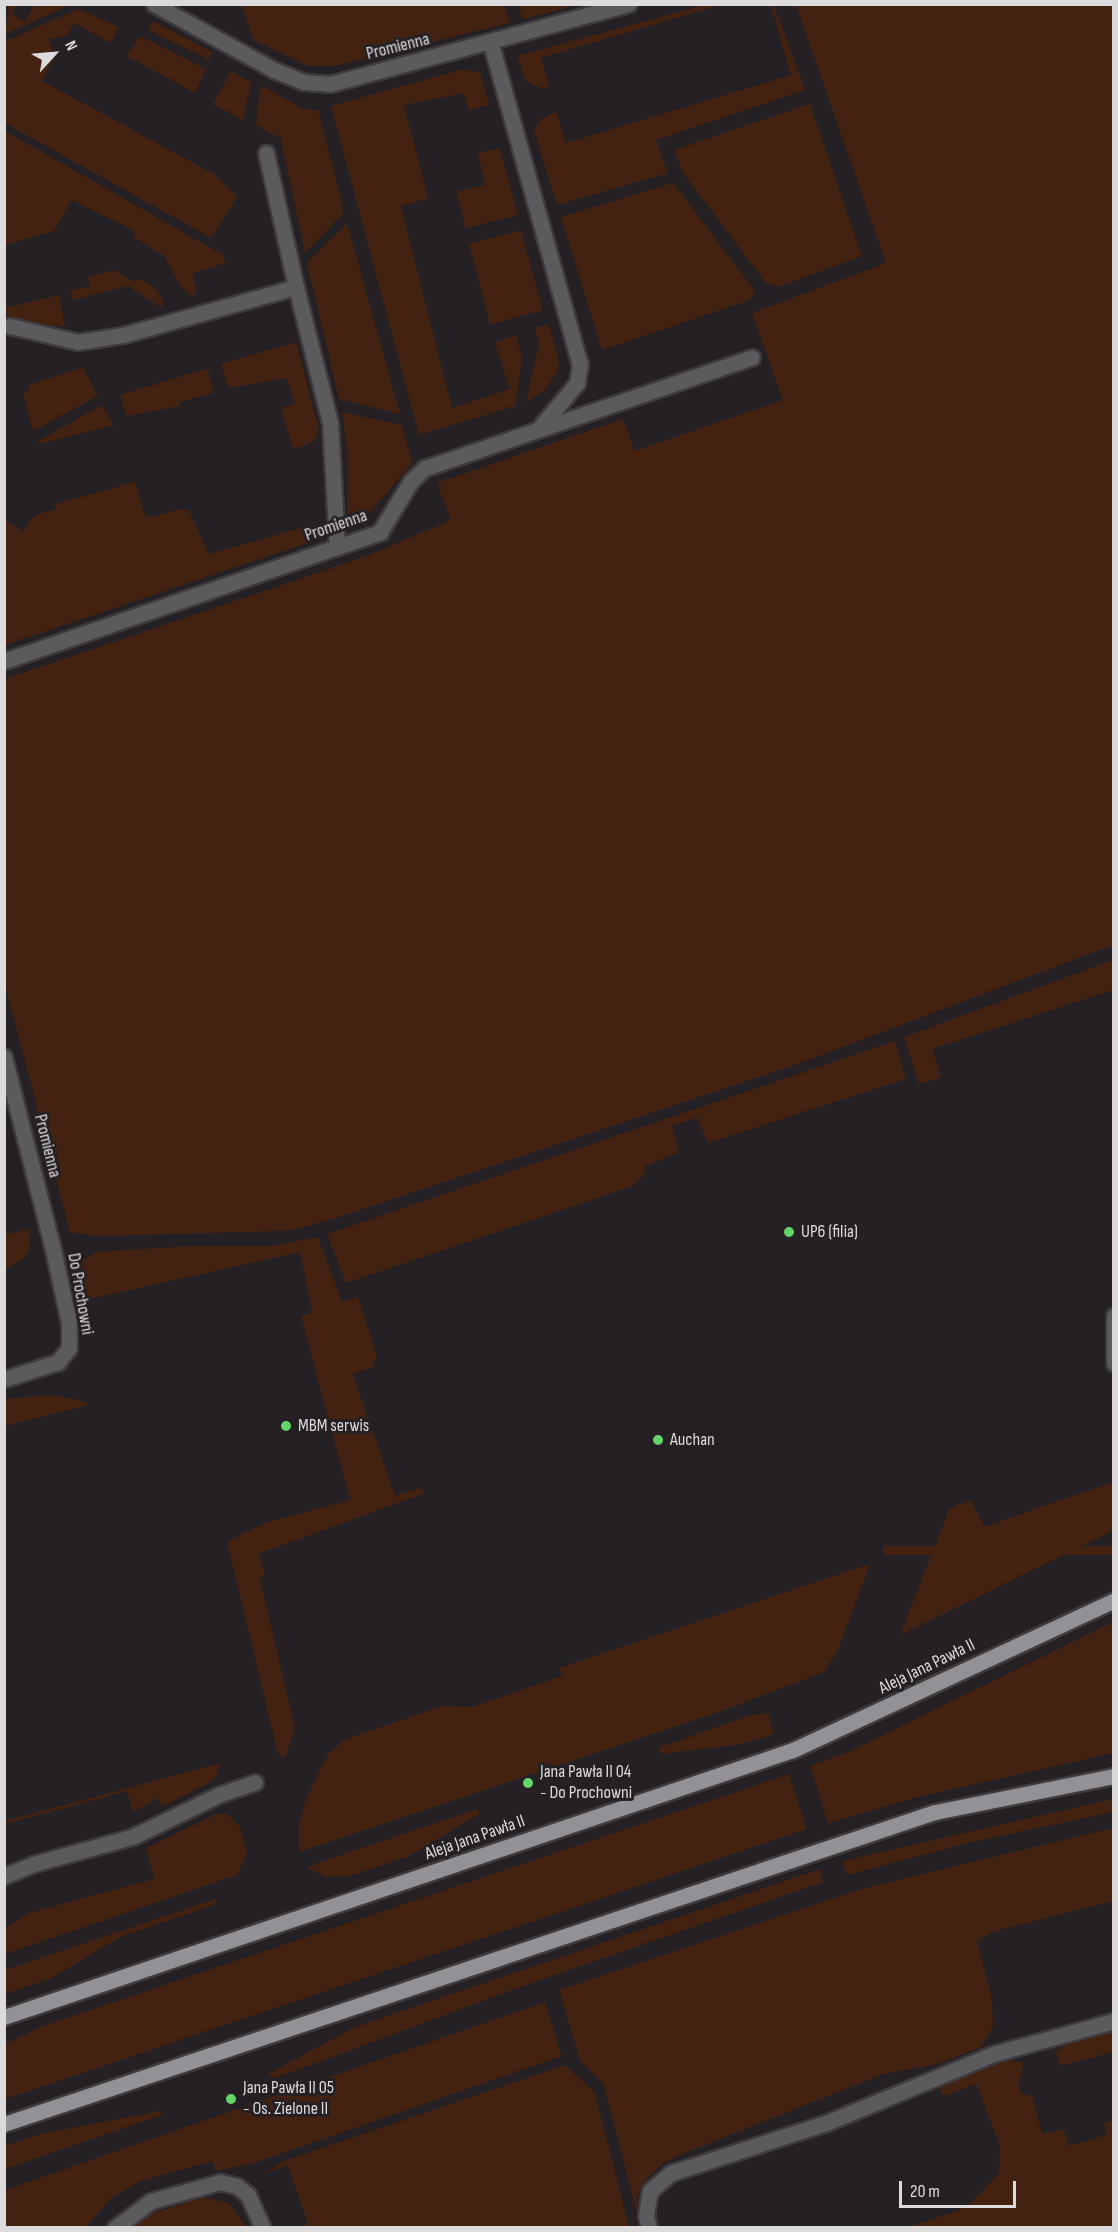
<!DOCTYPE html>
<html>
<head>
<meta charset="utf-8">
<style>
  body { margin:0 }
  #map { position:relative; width:1118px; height:2232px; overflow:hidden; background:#252023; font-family:"Sofia Sans Condensed",sans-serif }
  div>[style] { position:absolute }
  .green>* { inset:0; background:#432211; transform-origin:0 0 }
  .roads { filter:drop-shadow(2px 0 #3f3a3d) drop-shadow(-2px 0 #3f3a3d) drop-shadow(0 2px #3f3a3d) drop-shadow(0 -2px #3f3a3d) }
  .minor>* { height:15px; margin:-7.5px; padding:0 7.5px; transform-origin:7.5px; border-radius:7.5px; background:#5b5a5c }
  .major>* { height:15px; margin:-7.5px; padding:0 7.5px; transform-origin:7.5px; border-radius:7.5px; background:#939195 }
  .dots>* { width:16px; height:16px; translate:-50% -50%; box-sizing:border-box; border:3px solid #252023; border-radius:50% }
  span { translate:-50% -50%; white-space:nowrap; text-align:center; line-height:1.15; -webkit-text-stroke:6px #252023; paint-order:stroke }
  .street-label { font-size:18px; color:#dddadc }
  .poi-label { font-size:18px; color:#dddadc }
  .left { translate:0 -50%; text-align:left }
  .frame { position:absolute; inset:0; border:6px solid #dddadc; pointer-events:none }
  .north { position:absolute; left:24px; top:24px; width:60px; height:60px; -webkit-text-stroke:4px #252023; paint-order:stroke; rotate:64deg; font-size:16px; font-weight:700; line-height:24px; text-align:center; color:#dddadc }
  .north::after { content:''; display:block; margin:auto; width:21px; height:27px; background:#dddadc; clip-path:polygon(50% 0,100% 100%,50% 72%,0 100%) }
  .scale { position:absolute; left:899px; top:2181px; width:117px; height:27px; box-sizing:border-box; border:3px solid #dddadc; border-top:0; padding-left:8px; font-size:18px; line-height:21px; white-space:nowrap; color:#dddadc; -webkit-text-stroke:4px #252023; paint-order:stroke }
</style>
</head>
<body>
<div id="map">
  <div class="green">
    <i style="clip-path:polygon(9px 5px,16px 5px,12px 14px,25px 22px,34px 5px,70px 5px,5px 34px)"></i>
    <i style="clip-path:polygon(241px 5px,504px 5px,510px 23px,334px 66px,308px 66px,254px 40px)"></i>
    <i style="clip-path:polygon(518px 5px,518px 4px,577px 5px,523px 19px)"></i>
    <i style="clip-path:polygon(705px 5px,720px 5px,541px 58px,549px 87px,541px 88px,526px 81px,517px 56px)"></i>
    <i style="clip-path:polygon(771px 5px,774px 5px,805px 90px,656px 140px,668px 173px,557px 205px,534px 130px,541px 119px,556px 112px,566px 143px,791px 75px)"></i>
    <i style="clip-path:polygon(796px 5px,1113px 5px,1113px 945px,795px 1065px,339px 1217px,293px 1230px,249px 1232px,96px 1236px,70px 1232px,5px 985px,5px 679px,367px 556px,451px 520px,437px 483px,623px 419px,635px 451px,783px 400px,752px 313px,886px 263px)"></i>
    <i style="clip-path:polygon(79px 9px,119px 27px,111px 43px,74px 23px,67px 36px,49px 39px,54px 58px,42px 81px,214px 174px,237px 197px,211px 238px,5px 123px,5px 41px)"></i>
    <i style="clip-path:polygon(153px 21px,212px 52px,209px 60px,148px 30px)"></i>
    <i style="clip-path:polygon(140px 36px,206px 69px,195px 93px,127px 56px)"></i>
    <i style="clip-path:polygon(460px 70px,480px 72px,489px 105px,468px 110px,464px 93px,404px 105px,428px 198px,401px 206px,452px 408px,510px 389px,495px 343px,516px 335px,522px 358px,515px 406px,419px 435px,331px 106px)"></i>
    <i style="clip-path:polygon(231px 71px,251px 82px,243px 121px,213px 104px)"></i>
    <i style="clip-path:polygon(261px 85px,303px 109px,318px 110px,344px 212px,305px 253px,281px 139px,256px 125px)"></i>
    <i style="clip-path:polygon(810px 104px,862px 256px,778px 287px,765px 282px,683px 173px,674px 150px)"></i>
    <i style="clip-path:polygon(5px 131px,223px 255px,226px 263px,193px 273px,196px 293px,191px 296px,181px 287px,164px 256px,133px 236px,135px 231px,72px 200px,54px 231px,5px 245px)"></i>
    <i style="clip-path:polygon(500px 148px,518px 215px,466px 228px,456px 192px,485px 185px,478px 153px)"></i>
    <i style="clip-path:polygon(673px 183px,755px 291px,750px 300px,602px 350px,561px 217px)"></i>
    <i style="clip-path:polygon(347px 223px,400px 414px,339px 399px,307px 263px)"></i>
    <i style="left:521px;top:230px;width:83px;height:54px;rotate:75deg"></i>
    <i style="clip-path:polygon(114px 270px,132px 281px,143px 280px,156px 289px,163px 301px,162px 308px,128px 286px,73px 300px,70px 291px,90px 286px,88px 277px)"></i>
    <i style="clip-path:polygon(59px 295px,65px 327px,8px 319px,5px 308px)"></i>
    <i style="clip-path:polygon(549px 324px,559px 362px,557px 373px,544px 391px,526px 402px,539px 345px,535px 328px)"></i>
    <i style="clip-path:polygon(296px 342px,319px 429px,314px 441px,298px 448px,292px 447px,281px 408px,295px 404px,287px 378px,228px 388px,221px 364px)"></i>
    <i style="clip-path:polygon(83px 367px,98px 396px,33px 431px,23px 392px,30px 390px,29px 385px)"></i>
    <i style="clip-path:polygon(208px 368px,213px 393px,180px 402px,180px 406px,127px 416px,120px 395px)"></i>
    <i style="clip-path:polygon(102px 405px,114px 425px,39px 444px,38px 441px)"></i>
    <i style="clip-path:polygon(342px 412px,402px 425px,412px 463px,373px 509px,354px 520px,348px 515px,347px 505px,348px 457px)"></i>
    <i style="clip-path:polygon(135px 482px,146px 518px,181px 509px,189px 511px,209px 554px,304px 527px,312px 534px,313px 541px,5px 645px,5px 520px,23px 532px,35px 515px,56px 509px,55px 504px)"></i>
    <i style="clip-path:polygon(1113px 960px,1113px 990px,932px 1049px,941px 1077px,919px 1084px,904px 1037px)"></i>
    <i style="clip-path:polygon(895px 1041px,906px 1079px,708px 1143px,697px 1117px,672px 1126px,679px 1152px,645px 1166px,646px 1172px,633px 1186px,346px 1283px,327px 1234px)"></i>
    <i style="clip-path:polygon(30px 1228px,29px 1250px,24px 1258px,5px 1269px,5px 1235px)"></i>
    <i style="clip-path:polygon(318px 1237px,342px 1302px,358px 1297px,377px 1356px,373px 1367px,353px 1374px,395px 1496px,420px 1488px,425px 1493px,258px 1554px,265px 1571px,260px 1580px,295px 1728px,285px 1758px,278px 1754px,227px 1541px,268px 1522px,350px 1500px,301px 1316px,312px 1312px,300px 1252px,85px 1300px,76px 1265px,96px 1252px,192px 1246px,273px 1246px)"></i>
    <i style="clip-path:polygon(49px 1395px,79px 1400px,89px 1405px,5px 1426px,5px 1399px)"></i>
    <i style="clip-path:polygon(1113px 1482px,1113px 1531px,900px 1635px,949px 1510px,956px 1505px,972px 1501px,984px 1527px)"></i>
    <i style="left:1113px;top:1546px;width:9px;height:230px;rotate:90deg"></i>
    <i style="clip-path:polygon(870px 1564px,838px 1650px,824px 1672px,719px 1712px,299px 1852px,299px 1825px,306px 1799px,328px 1754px,344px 1740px,442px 1706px,472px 1707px,562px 1676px,559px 1668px)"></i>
    <i style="clip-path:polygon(1113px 1622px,1113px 1753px,918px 1797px,828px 1823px,810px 1766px,848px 1752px)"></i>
    <i style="clip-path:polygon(768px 1713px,774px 1734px,742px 1744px,661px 1754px,658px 1748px,748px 1716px)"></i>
    <i style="clip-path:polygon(221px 1763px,214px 1780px,162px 1807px,157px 1798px,133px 1812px,127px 1791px,5px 1824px,5px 1821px)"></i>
    <i style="clip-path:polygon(789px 1774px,807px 1829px,5px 2099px,5px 2044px,43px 2026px)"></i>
    <i style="clip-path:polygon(1113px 1799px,1113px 1812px,972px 1842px,847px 1875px,842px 1861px)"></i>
    <i style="clip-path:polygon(477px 1809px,481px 1813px,409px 1856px,350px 1876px,326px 1877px,306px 1867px)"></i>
    <i style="clip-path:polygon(216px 1814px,227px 1814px,240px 1827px,247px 1854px,237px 1875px,5px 1954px,5px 1928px,29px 1913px,154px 1879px,146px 1848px)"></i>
    <i style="clip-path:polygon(1113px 1828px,1113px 1901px,995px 1931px,977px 1941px,992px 1999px,993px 2026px,981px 2047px,938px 2064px,883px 2074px,682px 2154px,663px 2163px,644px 2182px,637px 2196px,637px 2213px,604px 2085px,580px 2060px,559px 1990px,861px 1889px)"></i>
    <i style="clip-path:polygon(820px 1869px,823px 1882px,523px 1986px,303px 2068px,273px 2078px,268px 2074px,355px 2027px)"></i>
    <i style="clip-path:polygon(219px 1898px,214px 1905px,120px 1937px,52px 1978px,5px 1994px,5px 1970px)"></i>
    <i style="clip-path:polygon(545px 2002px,562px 2056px,254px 2163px,216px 2171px,212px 2161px,141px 2181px,111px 2198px,86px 2227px,5px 2227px,5px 2190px)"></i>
    <i style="clip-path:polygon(1113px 2030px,1113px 2052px,1060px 2066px,1056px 2053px,1065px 2044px)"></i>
    <i style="clip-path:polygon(1004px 2059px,1024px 2063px,1018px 2086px,1021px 2093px,1032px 2096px,1042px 2134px,1064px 2129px,1069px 2146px,1107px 2135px,1104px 2123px,1113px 2120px,1113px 2227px,908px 2227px,957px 2211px,972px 2202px,999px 2173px,1000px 2146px,976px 2084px,944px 2096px,938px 2085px)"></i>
    <i style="clip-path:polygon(565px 2065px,595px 2093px,629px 2227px,298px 2227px,308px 2224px,288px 2165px,260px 2175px,284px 2161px)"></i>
    <i style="clip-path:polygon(160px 2111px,162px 2115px,5px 2169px,5px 2146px,40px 2134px)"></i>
    <i style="clip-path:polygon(205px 2197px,229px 2203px,246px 2227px,130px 2227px,153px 2213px)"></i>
  </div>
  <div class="roads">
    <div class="minor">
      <i style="left:154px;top:4px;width:137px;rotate:28.8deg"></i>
      <i style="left:274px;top:70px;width:31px;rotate:22deg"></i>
      <i style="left:303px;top:82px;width:27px;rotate:4deg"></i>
      <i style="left:330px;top:84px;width:309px;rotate:-15deg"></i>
      <i style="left:491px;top:44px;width:332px;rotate:74.5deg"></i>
      <i style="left:580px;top:364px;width:19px;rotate:99deg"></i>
      <i style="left:577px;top:383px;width:56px;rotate:129.9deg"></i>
      <i style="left:266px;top:153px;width:137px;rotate:77.4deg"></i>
      <i style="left:10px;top:326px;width:70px;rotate:13.2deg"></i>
      <i style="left:78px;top:342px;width:46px;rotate:-8.8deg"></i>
      <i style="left:123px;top:335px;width:180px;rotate:-15.5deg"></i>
      <i style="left:296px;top:287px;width:139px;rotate:75.9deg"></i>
      <i style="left:330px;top:422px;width:125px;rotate:86.8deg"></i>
      <i style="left:4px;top:661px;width:398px;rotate:-18.9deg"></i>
      <i style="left:380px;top:532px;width:60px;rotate:-58.7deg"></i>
      <i style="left:411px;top:481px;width:19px;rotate:-43deg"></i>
      <i style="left:425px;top:468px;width:345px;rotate:-18.7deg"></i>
      <i style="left:4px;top:1057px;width:194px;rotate:75.7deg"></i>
      <i style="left:52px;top:1245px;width:80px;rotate:77.7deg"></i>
      <i style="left:69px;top:1323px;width:25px;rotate:90deg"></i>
      <i style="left:69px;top:1348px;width:18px;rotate:128deg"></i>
      <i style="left:58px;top:1362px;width:57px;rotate:162.5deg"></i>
      <i style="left:1114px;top:1316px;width:47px;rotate:90deg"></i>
      <i style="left:4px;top:1876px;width:31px;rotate:-22deg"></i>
      <i style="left:33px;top:1864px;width:103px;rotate:-15.3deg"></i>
      <i style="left:132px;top:1837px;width:96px;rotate:-26deg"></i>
      <i style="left:218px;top:1795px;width:39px;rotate:-19deg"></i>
      <i style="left:115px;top:2228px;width:45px;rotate:-36.9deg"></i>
      <i style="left:151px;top:2201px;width:72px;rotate:-15.4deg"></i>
      <i style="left:220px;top:2182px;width:17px;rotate:13deg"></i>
      <i style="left:237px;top:2186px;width:14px;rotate:39deg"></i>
      <i style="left:248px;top:2195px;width:36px;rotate:66deg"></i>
      <i style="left:649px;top:2228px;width:13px;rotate:-103deg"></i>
      <i style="left:646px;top:2215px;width:24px;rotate:-81deg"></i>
      <i style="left:650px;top:2191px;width:28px;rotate:-41deg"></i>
      <i style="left:671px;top:2173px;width:163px;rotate:-17.9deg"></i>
      <i style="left:826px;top:2123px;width:184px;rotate:-22.4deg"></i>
      <i style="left:996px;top:2053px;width:122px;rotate:-15.2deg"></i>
    </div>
    <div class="major">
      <i style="left:4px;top:2017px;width:833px;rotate:-18.7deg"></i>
      <i style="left:793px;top:1750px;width:354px;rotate:-25deg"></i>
      <i style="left:4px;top:2124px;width:982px;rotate:-18.53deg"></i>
      <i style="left:935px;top:1812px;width:183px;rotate:-11.4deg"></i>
    </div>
  </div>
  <div class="dots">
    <i style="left:789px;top:1232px;background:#63d468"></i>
    <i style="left:286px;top:1426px;background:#63d468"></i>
    <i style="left:658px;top:1440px;background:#63d468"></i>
    <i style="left:528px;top:1783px;background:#63d468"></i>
    <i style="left:231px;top:2099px;background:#63d468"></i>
  </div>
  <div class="street-label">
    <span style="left:398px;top:47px;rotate:-14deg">Promienna</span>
    <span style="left:336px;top:526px;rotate:-19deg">Promienna</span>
    <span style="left:47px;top:1146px;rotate:76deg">Promienna</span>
    <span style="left:80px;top:1294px;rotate:80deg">Do Prochowni</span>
    <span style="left:927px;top:1667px;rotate:-26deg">Aleja Jana Pawła II</span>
    <span style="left:475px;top:1838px;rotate:-19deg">Aleja Jana Pawła II</span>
  </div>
  <div class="poi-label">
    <span class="left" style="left:801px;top:1232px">UP6 (filia)</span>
    <span class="left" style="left:298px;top:1426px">MBM serwis</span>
    <span class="left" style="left:670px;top:1440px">Auchan</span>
    <span class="left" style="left:540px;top:1783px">Jana Pawła II 04<br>- Do Prochowni</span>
    <span class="left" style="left:243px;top:2099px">Jana Pawła II 05<br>- Os. Zielone II</span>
  </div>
  <div class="frame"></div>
  <div class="north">N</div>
  <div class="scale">20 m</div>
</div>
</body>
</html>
